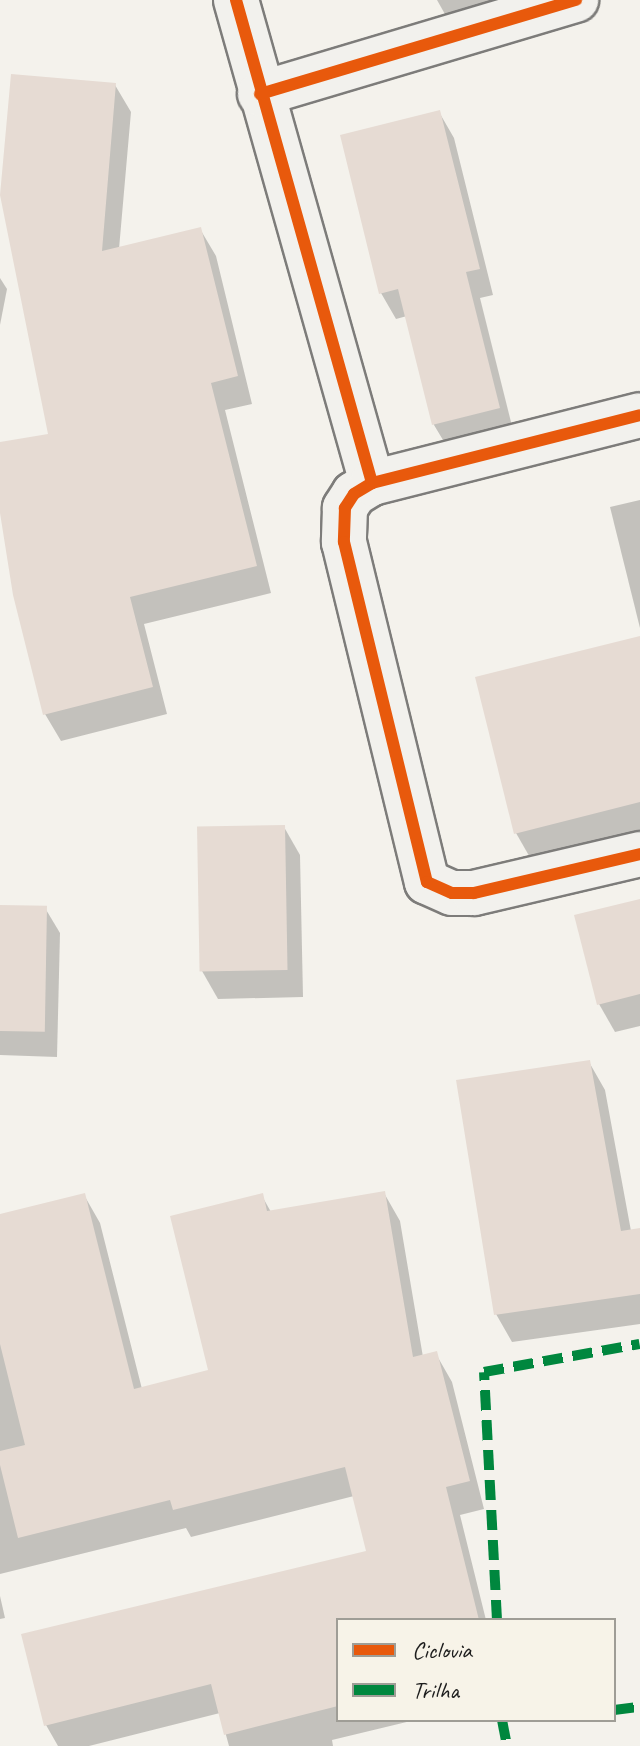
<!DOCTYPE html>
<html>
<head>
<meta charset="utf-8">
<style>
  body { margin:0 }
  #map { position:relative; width:640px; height:1746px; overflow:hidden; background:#f4f2ec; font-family:Caveat,sans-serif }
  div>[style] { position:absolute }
  .shadow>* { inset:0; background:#0003 }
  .building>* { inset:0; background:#e6dbd3; transform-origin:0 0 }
  .roads { filter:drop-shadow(2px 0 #7d7c7a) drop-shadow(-2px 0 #7d7c7a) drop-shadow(0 2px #7d7c7a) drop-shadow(0 -2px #7d7c7a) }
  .minor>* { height:44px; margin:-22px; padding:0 22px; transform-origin:22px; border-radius:22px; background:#f2f1ed }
  .quiet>* { height:10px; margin-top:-5px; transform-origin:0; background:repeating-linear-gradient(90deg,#00873e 0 20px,transparent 0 30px) }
  .cycleway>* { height:12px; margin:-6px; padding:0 6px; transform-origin:6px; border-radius:6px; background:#e8590c }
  span { translate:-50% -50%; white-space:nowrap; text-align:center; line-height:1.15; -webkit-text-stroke:7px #f7f3e8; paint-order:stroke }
  .legend { position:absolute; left:336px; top:1618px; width:280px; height:104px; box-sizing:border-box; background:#f7f3e8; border:2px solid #9f9d96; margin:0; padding:10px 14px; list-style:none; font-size:24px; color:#1c1c1c }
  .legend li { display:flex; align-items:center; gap:16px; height:40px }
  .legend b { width:40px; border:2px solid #9f9d96 }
</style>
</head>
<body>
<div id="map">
  <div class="shadow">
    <i style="clip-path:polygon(437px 0,540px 0,455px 32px)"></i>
    <i style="clip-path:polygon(115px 85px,131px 112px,119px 249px,200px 229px,216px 256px,252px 404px,225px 410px,271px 593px,144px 624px,167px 714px,61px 741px,45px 714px,0 500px,0 444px,51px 436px)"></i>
    <i style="clip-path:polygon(439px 112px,454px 138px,493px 295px,480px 298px,514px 434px,449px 450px,434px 425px,407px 316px,396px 319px,381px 293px)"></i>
    <i style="clip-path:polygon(0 278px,7px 289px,0 325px)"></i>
    <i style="clip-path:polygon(640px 500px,640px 628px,610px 507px)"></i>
    <i style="clip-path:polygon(640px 638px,640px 834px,532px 861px,516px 833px)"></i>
    <i style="clip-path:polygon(284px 827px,300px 855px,303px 997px,218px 999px,202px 971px)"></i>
    <i style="clip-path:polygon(640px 901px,640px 1026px,615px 1032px,599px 1004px)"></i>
    <i style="clip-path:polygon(0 907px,45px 908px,60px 933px,57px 1057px,0 1055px)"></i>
    <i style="clip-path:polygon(589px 1062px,605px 1090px,631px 1231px,640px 1230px,640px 1324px,512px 1342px,496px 1314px)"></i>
    <i style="clip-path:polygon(384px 1193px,400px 1221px,423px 1357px,436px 1354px,452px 1382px,484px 1509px,460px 1515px,486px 1620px,338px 1620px,338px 1720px,415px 1720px,332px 1740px,333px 1746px,229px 1746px,220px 1713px,89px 1746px,58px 1746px,46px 1725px,368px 1552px,354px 1496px,191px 1537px,186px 1528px,0 1574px,0 1216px,84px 1195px,100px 1223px,142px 1389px,211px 1372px,262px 1196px,271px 1212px)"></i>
    <i style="clip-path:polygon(0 1596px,5px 1618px,0 1619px)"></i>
  </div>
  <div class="building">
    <i style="clip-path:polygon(11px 74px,116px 83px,102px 251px,201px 227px,238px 376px,211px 383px,257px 566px,130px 597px,153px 687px,43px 715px,13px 595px,0 513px,0 442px,48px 434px,0 195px)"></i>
    <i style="clip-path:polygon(440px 110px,480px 269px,466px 272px,500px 408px,432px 425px,398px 289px,379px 294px,340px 135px)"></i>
    <i style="clip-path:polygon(640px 636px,640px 802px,514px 834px,475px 677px)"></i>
    <i style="left:285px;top:825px;width:145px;height:88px;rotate:89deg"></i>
    <i style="clip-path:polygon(640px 899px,640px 994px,597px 1005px,574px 915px)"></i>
    <i style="left:0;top:905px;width:47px;height:126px;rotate:1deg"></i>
    <i style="clip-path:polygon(590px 1060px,621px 1231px,640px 1228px,640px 1294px,494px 1315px,456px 1080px)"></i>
    <i style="clip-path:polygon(385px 1191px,413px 1357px,437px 1351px,470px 1481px,446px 1487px,479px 1620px,338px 1620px,338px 1706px,224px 1735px,211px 1684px,44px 1726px,21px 1634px,366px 1551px,345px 1467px,173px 1510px,170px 1500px,18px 1538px,0 1465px,0 1451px,25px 1445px,0 1344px,0 1214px,85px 1193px,134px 1389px,208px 1370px,170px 1216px,263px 1193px,267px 1211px)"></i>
  </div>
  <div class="roads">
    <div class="minor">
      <i style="left:236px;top:0;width:502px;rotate:74.27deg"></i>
      <i style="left:372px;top:483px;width:21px;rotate:149deg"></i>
      <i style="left:354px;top:494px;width:17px;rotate:123deg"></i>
      <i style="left:345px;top:508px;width:34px;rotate:92deg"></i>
      <i style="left:344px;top:542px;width:350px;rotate:76.3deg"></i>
      <i style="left:427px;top:882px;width:27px;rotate:24deg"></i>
      <i style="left:452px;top:893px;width:22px"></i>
      <i style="left:474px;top:893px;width:171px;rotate:-13.2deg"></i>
      <i style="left:260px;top:94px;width:330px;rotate:-16.6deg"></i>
      <i style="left:372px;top:483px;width:276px;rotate:-14.2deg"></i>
    </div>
  </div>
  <div class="quiet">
    <i style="left:497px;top:1620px;width:248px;rotate:-93deg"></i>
    <i style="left:484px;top:1372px;width:158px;rotate:-10.2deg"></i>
    <i style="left:614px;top:1710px;width:26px;rotate:-7deg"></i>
    <i style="left:502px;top:1720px;width:26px;rotate:79deg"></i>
  </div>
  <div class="cycleway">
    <i style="left:236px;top:0;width:502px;rotate:74.27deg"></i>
    <i style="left:372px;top:483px;width:21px;rotate:149deg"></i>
    <i style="left:354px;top:494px;width:17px;rotate:123deg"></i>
    <i style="left:345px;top:508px;width:34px;rotate:92deg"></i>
    <i style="left:344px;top:542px;width:350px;rotate:76.3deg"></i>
    <i style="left:427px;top:882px;width:27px;rotate:24deg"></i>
    <i style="left:452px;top:893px;width:22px"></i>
    <i style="left:474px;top:893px;width:171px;rotate:-13.2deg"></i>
    <i style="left:260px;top:94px;width:330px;rotate:-16.6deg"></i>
    <i style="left:372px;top:483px;width:276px;rotate:-14.2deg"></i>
  </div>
  <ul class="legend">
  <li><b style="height:10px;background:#e8590c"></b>Ciclovia</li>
  <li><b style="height:10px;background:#00873e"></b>Trilha</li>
  </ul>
</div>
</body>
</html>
